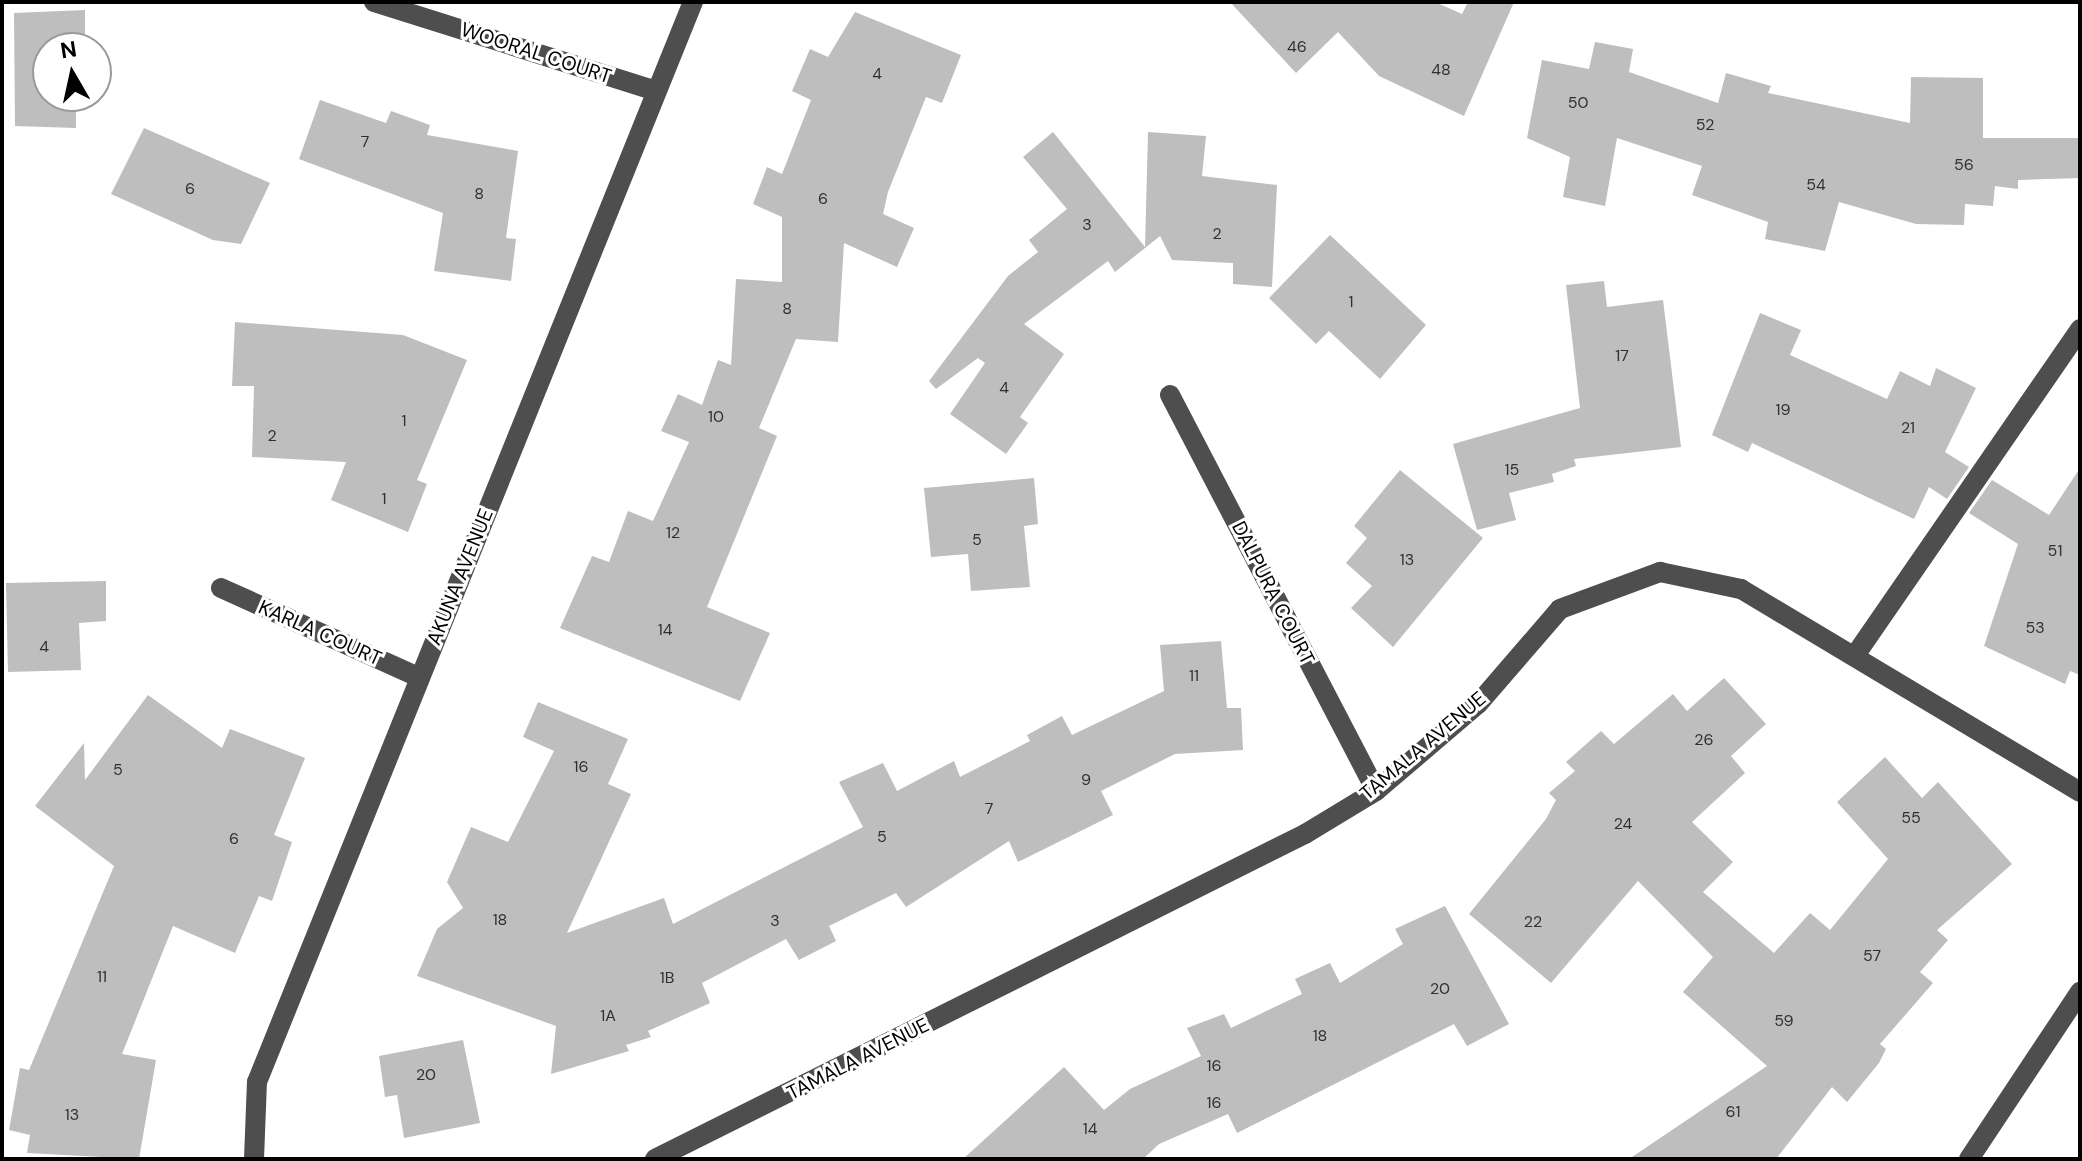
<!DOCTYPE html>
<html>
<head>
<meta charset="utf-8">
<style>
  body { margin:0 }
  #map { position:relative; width:2082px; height:1161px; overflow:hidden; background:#fff; font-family:"DM Sans",sans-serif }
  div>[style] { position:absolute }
  .building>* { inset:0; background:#bebebe }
  .minor>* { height:20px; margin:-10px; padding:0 10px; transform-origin:10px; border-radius:10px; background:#4e4e4e }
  span { translate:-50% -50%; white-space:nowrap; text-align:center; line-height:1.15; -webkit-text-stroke:6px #fff; paint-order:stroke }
  .number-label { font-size:16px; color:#303030 }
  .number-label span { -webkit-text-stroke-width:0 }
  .street-label { font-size:20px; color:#000 }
  .frame { position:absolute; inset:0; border:4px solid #000; pointer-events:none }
  .north { position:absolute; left:32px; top:32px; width:80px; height:80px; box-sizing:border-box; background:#fff; border:2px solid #999; border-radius:50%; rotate:351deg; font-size:22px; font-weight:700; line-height:32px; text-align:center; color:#000 }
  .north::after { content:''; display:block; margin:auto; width:28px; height:36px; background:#000; clip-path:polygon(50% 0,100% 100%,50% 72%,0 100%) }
</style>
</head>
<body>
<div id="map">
  <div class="building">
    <i style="clip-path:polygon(1230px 2px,1435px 2px,1462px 14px,1468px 2px,1514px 2px,1464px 116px,1379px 76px,1338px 32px,1296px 73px)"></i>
    <i style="clip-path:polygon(85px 10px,85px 48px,48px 48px,48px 96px,76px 96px,76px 128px,15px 126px,14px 13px)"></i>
    <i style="clip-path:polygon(855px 12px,961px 55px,942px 103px,926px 97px,888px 192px,883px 214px,914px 228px,897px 267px,844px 243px,838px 342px,796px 339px,759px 428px,777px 436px,707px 607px,770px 633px,740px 701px,560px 628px,592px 556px,609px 562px,628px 511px,653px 521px,689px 442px,661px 431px,678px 394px,702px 405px,718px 360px,731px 365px,736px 279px,782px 282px,782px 217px,753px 204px,767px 167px,782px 174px,811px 100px,792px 91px,810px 49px,828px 57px)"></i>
    <i style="clip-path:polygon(1595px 42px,1633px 49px,1629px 72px,1718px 103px,1726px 73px,1771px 86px,1768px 93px,1910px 123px,1911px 77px,1983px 78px,1983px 138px,2080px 138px,2080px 178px,2018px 180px,2018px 189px,1995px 186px,1993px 206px,1965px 204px,1964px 225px,1916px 224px,1839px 202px,1825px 251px,1765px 239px,1768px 222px,1692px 195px,1702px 166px,1617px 138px,1605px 206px,1563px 197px,1570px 157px,1527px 138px,1542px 60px,1589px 69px)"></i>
    <i style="clip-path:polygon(320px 100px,386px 123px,391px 111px,430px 125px,427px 135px,518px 151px,506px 238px,516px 239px,511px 281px,434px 271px,443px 213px,299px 159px)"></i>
    <i style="clip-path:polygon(144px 128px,270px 183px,241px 244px,213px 240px,111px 194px)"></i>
    <i style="clip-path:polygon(1053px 132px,1145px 247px,1148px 132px,1206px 136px,1202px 176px,1277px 185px,1272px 287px,1233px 284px,1233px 263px,1172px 260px,1160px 236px,1115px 272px,1108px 261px,1024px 324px,1064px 354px,1020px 417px,1028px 423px,1006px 454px,950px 414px,985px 363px,978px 358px,936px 389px,929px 381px,1008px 276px,1038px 252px,1029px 240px,1067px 209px,1023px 157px)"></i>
    <i style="clip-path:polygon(1330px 235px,1426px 325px,1380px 379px,1329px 331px,1316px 344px,1269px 298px)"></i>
    <i style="clip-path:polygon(1604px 281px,1607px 307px,1663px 300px,1681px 447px,1574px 459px,1576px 466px,1552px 474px,1554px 482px,1509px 493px,1516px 520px,1477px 530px,1453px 444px,1580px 408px,1566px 285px)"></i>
    <i style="clip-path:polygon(1760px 313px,1801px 330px,1790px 355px,1887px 399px,1900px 371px,1930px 386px,1936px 368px,1976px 388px,1945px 452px,1969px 467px,1947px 499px,1929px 487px,1914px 519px,1752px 443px,1748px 452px,1712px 435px)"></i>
    <i style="clip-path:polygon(235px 322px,403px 335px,467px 360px,417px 480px,427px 484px,408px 532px,331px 500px,346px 462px,252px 457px,254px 386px,232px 386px)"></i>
    <i style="clip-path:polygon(2080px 468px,2080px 675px,2070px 671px,2065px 684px,1984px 646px,2018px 544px,1969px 513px,1992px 480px,2049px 515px)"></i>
    <i style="clip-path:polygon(1400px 470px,1483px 538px,1393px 647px,1351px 608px,1372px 586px,1346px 563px,1367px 538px,1354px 526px)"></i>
    <i style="clip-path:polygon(1034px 478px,1038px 524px,1024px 526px,1030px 587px,971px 591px,968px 554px,931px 557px,924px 488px)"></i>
    <i style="clip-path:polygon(106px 581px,106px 621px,79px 623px,81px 670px,8px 672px,6px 583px)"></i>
    <i style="clip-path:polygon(1221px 641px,1227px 708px,1241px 708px,1243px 750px,1175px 754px,1101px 791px,1113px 815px,1018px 862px,1009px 841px,906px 907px,896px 893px,829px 926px,836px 941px,799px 960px,786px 939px,702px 983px,710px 1003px,648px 1031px,651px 1037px,626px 1045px,629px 1051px,551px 1074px,556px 1026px,417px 976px,437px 929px,463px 908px,447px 882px,471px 827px,508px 842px,554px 751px,523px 737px,538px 702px,628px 739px,608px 784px,631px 794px,567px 933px,664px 898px,673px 924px,863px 827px,839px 782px,883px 763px,897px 791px,954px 761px,960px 777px,1030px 741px,1027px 735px,1062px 716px,1072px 735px,1164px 691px,1160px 645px)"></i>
    <i style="clip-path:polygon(1724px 678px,1766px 724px,1731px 756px,1745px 773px,1692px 822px,1733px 862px,1703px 892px,1774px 953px,1810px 913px,1830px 930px,1888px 859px,1837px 802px,1885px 757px,1922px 798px,1938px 782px,2012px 864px,1937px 930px,1948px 940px,1920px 972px,1933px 983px,1880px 1044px,1886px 1049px,1879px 1063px,1847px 1102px,1832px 1087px,1776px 1159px,1629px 1159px,1767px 1066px,1683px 992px,1713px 957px,1638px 881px,1551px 983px,1469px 914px,1546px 819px,1556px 800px,1549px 793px,1575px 771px,1566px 762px,1601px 731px,1614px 744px,1673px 694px,1687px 711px)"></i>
    <i style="clip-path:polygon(148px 695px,222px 748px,230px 729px,305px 758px,274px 835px,292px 842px,272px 901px,259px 896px,235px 953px,173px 926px,122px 1054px,156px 1060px,139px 1159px,27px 1153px,30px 1135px,9px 1130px,20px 1068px,29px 1070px,114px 866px,35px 806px,84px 743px,85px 780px)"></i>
    <i style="clip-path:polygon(1445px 906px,1509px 1024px,1467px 1046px,1454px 1024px,1237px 1133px,1228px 1114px,1159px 1144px,1143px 1159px,963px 1159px,1064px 1067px,1104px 1110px,1130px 1089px,1201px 1056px,1187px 1028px,1224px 1014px,1231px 1028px,1302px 994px,1295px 979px,1330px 963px,1340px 983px,1403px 944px,1395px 929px)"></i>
    <i style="clip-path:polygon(463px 1040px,480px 1123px,404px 1138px,397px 1095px,385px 1097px,379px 1056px)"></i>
  </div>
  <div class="minor">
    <i style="left:374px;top:2px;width:293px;rotate:17.5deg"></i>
    <i style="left:1170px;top:395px;width:446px;rotate:62.5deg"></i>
    <i style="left:221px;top:588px;width:218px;rotate:24.3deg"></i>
    <i style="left:1856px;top:654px;width:395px;rotate:-55.4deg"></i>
    <i style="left:254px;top:1159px;width:77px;rotate:-87.8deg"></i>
    <i style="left:257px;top:1082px;width:1165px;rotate:-68.02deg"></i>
    <i style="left:655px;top:1159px;width:727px;rotate:-26.57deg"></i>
    <i style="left:1305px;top:834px;width:83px;rotate:-31.2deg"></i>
    <i style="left:1376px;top:791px;width:134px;rotate:-40.5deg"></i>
    <i style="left:1478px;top:704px;width:125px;rotate:-49.2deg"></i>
    <i style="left:1560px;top:609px;width:107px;rotate:-20.3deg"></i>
    <i style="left:1660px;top:572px;width:83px;rotate:11.9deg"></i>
    <i style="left:1741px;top:589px;width:395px;rotate:30.9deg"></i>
    <i style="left:1969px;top:1159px;width:201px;rotate:-56.4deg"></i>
  </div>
  <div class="number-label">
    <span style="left:1297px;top:47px">46</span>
    <span style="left:1441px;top:70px">48</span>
    <span style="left:877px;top:74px">4</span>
    <span style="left:1578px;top:103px">50</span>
    <span style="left:1705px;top:125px">52</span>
    <span style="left:365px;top:142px">7</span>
    <span style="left:1964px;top:165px">56</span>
    <span style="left:1816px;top:185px">54</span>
    <span style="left:190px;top:189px">6</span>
    <span style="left:479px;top:194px">8</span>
    <span style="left:823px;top:199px">6</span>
    <span style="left:1087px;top:225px">3</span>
    <span style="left:1217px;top:234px">2</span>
    <span style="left:1351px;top:302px">1</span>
    <span style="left:787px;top:309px">8</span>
    <span style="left:1622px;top:356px">17</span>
    <span style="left:1004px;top:388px">4</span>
    <span style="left:1783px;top:410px">19</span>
    <span style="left:716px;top:417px">10</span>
    <span style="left:404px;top:421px">1</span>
    <span style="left:1908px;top:428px">21</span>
    <span style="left:272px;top:436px">2</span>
    <span style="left:1512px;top:470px">15</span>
    <span style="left:384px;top:499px">1</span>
    <span style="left:673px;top:533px">12</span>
    <span style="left:977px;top:540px">5</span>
    <span style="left:2055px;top:551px">51</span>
    <span style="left:1407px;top:560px">13</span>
    <span style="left:2035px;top:628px">53</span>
    <span style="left:665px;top:630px">14</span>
    <span style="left:44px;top:647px">4</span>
    <span style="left:1194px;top:676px">11</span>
    <span style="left:1704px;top:740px">26</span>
    <span style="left:581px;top:767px">16</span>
    <span style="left:118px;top:770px">5</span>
    <span style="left:1086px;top:780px">9</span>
    <span style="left:989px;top:809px">7</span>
    <span style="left:1911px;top:818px">55</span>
    <span style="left:1623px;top:824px">24</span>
    <span style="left:882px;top:837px">5</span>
    <span style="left:234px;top:839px">6</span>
    <span style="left:500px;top:920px">18</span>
    <span style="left:775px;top:921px">3</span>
    <span style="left:1533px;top:922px">22</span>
    <span style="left:1872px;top:956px">57</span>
    <span style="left:102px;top:977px">11</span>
    <span style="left:667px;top:978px">1B</span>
    <span style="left:1440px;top:989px">20</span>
    <span style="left:608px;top:1016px">1A</span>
    <span style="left:1784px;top:1021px">59</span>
    <span style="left:1320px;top:1036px">18</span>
    <span style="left:1214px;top:1066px">16</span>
    <span style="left:426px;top:1075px">20</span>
    <span style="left:1214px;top:1103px">16</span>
    <span style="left:1733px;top:1112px">61</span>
    <span style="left:72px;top:1115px">13</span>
    <span style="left:1090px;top:1129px">14</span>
  </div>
  <div class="street-label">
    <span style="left:536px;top:53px;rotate:18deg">WOORAL COURT</span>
    <span style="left:460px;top:577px;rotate:-68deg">AKUNA AVENUE</span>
    <span style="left:1273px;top:593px;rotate:63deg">DALPURA COURT</span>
    <span style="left:320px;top:633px;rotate:24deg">KARLA COURT</span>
    <span style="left:1423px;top:746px;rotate:-40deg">TAMALA AVENUE</span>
    <span style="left:858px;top:1059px;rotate:-27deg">TAMALA AVENUE</span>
  </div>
  <div class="frame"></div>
  <div class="north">N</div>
</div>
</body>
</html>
